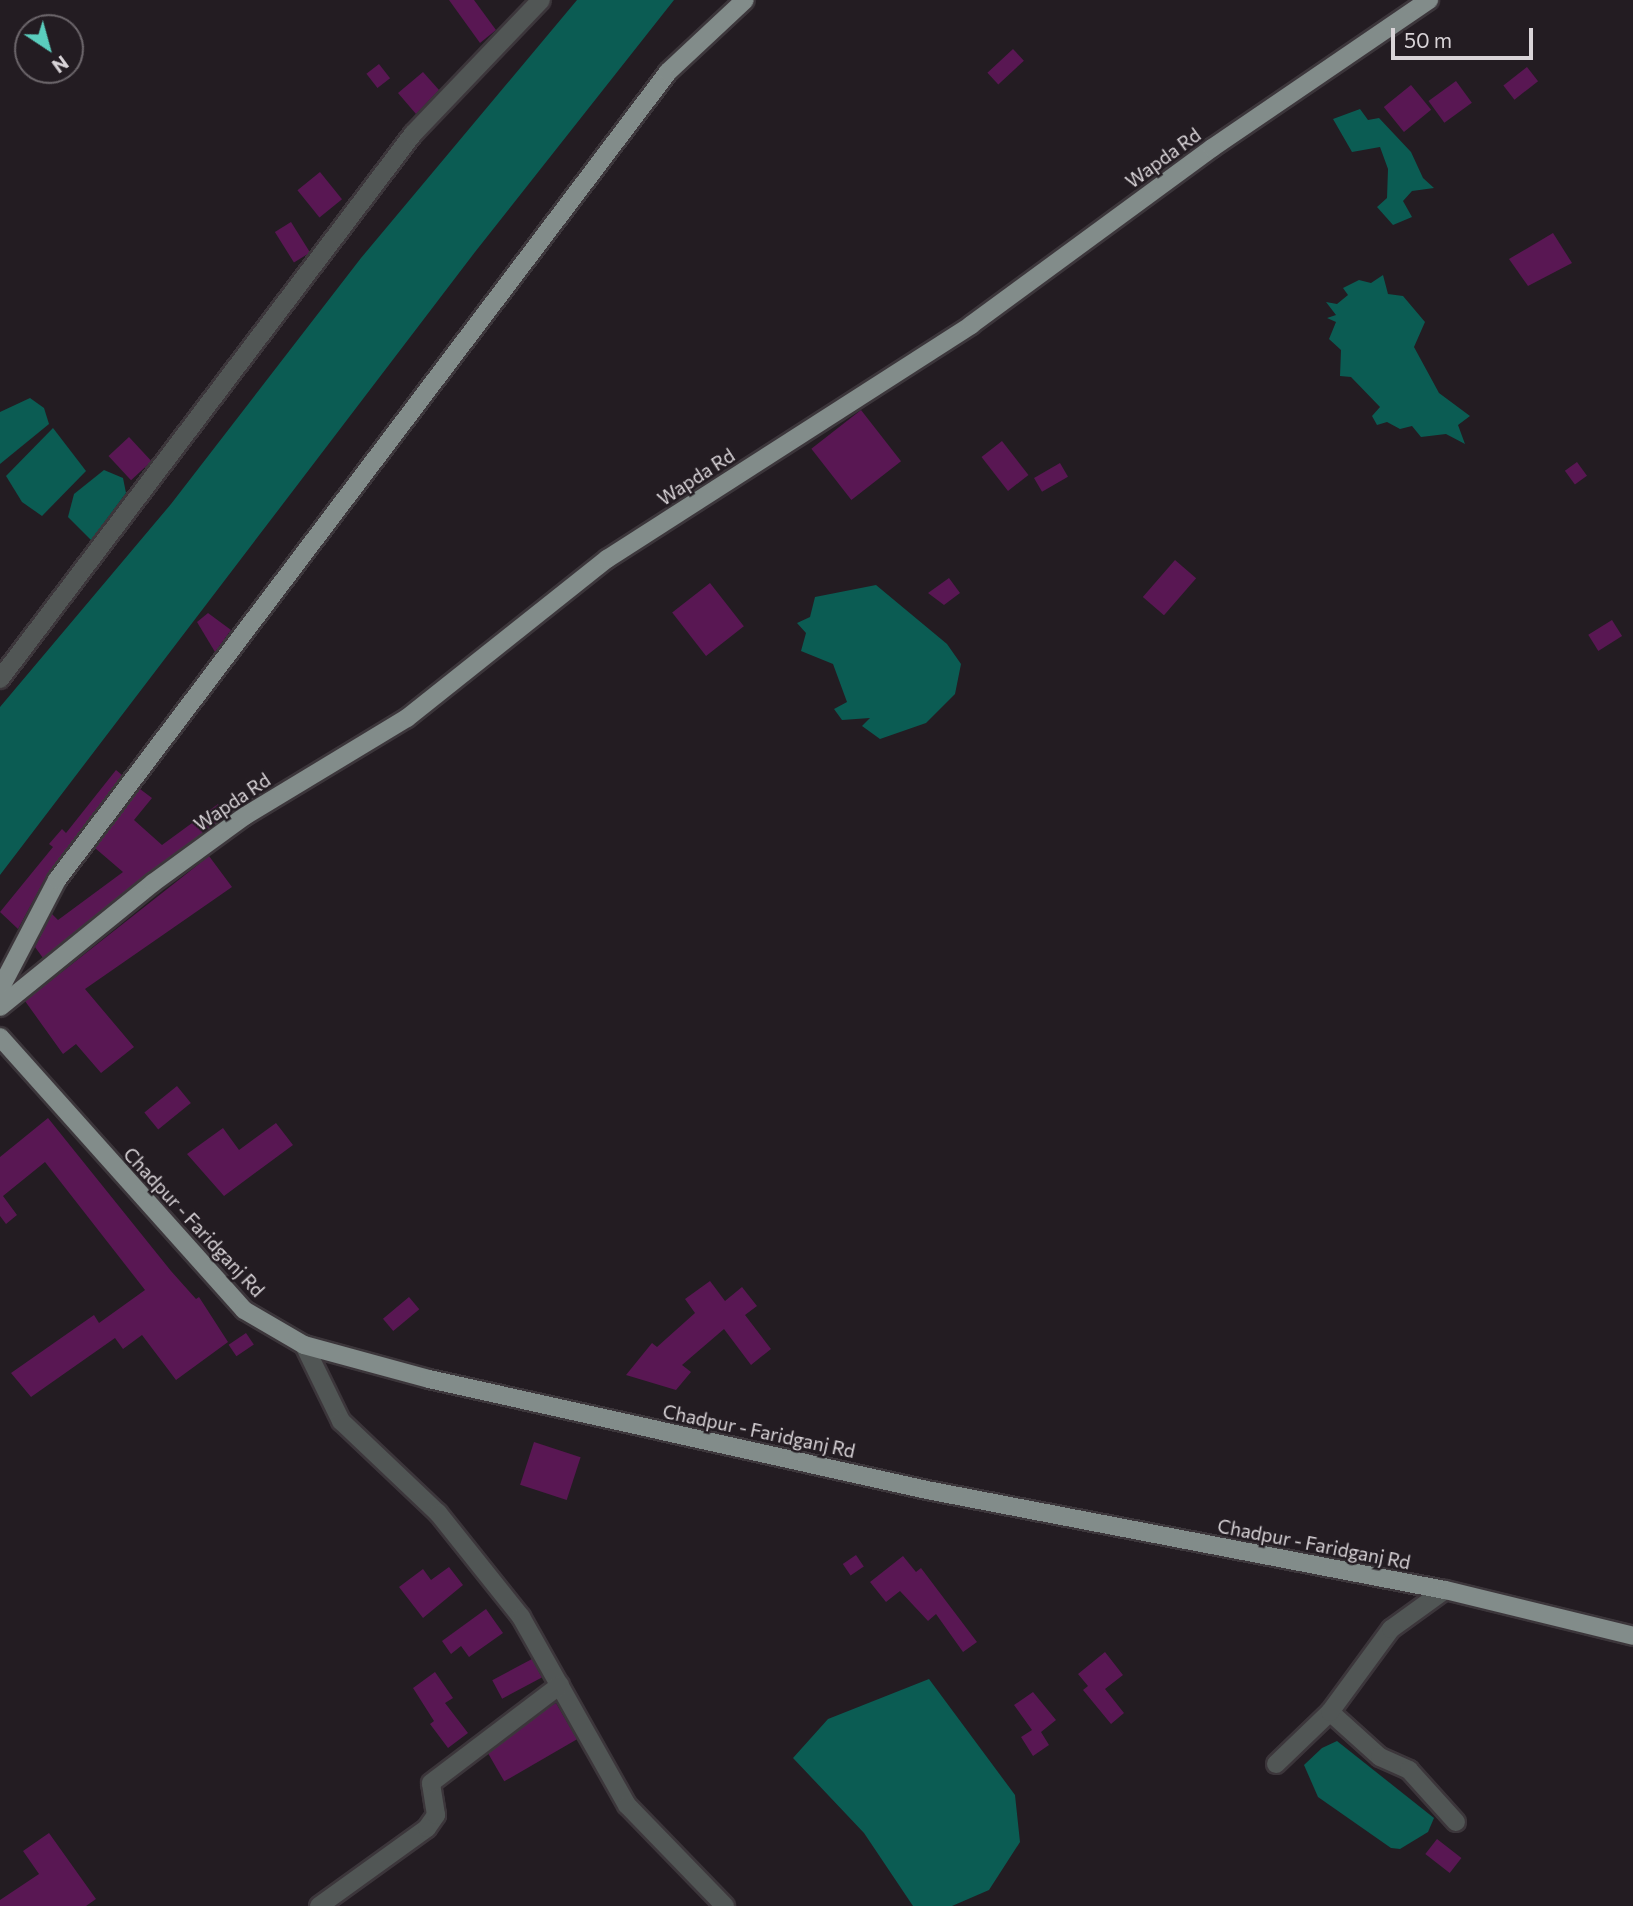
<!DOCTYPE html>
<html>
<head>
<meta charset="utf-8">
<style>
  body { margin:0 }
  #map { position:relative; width:1633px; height:1906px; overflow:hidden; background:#231c22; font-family:Commissioner,sans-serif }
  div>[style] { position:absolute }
  .water>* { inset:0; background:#0b5c53 }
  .building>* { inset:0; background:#591753; transform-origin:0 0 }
  .roads { filter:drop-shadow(2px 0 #3c363b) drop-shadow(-2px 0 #3c363b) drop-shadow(0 2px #3c363b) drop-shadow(0 -2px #3c363b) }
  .minor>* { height:18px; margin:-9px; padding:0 9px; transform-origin:9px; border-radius:9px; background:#515655 }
  .major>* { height:18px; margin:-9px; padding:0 9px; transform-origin:9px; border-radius:9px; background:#828c8a }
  span { translate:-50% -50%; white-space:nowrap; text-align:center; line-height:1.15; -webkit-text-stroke:5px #231c22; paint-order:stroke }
  .street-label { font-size:19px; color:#d9d4d8 }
  .north { position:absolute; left:14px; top:14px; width:70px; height:70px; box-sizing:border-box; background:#231c22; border:2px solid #6c666b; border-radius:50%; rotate:144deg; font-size:19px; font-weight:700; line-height:28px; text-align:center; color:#d9d4d8 }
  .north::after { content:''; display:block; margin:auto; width:24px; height:32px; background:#5acebe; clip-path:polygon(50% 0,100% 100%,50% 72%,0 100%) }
  .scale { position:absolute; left:1391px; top:28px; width:142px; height:32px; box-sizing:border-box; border:4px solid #d9d4d8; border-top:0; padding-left:9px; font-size:21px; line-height:24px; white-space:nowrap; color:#d9d4d8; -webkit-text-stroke:5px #231c22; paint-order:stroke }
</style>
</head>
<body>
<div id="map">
  <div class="water">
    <i style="clip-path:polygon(577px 0,674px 0,475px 252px,0 875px,0 707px,171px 504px,361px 258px)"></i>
    <i style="clip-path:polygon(1360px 109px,1368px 120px,1379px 118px,1411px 152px,1423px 178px,1434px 188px,1412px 191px,1403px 201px,1412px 217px,1393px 225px,1377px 207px,1387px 198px,1388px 169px,1380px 147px,1352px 152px,1333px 119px)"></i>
    <i style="clip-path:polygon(1383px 275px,1388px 294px,1403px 296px,1425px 322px,1414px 347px,1439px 393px,1470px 416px,1458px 425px,1465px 444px,1446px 434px,1421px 437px,1412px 426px,1400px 429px,1387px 422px,1377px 425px,1372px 416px,1380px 407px,1351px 377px,1340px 376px,1341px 350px,1329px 339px,1336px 322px,1327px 318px,1336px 315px,1326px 302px,1337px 304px,1348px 295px,1343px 288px,1359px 280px,1371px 283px)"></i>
    <i style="clip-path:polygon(30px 398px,44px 408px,49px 424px,0 464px,0 412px)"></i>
    <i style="clip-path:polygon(53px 428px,86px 471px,42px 516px,22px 502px,6px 476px)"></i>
    <i style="clip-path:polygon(104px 470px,123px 478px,126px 493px,91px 540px,68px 517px,74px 494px)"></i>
    <i style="clip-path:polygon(876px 585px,947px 644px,961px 664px,955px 694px,926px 723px,880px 739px,862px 726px,870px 718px,842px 720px,834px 709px,847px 702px,833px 664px,801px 651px,806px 633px,797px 623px,810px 617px,815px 597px)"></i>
    <i style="clip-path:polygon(929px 1679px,1015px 1795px,1020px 1842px,989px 1890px,952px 1906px,913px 1906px,864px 1833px,793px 1758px,828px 1719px)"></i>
    <i style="clip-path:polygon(1337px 1741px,1434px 1818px,1428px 1832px,1400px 1849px,1391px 1848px,1318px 1797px,1304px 1765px,1322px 1748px)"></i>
  </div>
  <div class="building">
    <i style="clip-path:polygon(449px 0,474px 0,496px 30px,480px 43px)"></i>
    <i style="left:1013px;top:49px;width:16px;height:35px;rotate:47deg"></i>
    <i style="left:379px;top:64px;width:18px;height:16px;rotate:52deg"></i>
    <i style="left:1527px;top:67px;width:18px;height:30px;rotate:52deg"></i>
    <i style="clip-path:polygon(423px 72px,439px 90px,416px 114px,398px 93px)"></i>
    <i style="left:1456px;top:81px;width:27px;height:34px;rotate:54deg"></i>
    <i style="left:1411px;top:85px;width:32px;height:35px;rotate:51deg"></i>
    <i style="left:320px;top:172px;width:35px;height:29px;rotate:51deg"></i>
    <i style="left:291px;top:222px;width:36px;height:19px;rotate:58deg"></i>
    <i style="clip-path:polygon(1553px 233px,1572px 263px,1528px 286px,1509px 259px)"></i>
    <i style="left:861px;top:410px;width:65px;height:63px;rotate:52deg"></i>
    <i style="left:129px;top:437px;width:33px;height:28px;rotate:47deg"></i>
    <i style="left:1002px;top:441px;width:43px;height:26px;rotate:52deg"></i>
    <i style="left:1577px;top:462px;width:17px;height:15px;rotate:54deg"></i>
    <i style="left:1060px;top:463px;width:16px;height:30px;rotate:60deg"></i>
    <i style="left:1175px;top:560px;width:28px;height:49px;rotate:41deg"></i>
    <i style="clip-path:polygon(949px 578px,960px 593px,944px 605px,928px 593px)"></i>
    <i style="left:710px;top:583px;width:55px;height:48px;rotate:52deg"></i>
    <i style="clip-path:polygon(208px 613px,231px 630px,215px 652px,197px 622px)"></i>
    <i style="left:1612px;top:620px;width:19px;height:28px;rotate:58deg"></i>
    <i style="clip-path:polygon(116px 770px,122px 775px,48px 873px,18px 929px,0 912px,53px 847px,49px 844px,62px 829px,66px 833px)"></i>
    <i style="clip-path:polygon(140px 789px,152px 798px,134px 820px,162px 845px,218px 804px,226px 816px,43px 958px,35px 947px,52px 914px,58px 920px,123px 872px,95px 848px)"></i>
    <i style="clip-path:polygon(209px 856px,232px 887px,85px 989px,134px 1047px,101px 1073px,76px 1044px,63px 1054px,25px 1001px)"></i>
    <i style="left:177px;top:1086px;width:22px;height:42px;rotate:51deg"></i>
    <i style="clip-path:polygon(48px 1118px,171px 1271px,196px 1299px,199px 1297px,228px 1342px,176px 1380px,142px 1335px,123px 1349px,115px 1338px,31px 1397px,11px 1373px,94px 1315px,99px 1323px,145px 1290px,45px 1162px,3px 1196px,17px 1215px,6px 1224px,0 1216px,0 1157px)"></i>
    <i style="clip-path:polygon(276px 1123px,293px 1145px,224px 1196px,187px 1154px,223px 1128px,239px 1150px)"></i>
    <i style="clip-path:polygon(710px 1281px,725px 1301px,742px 1287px,757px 1306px,745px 1315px,771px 1349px,751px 1365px,724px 1329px,682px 1365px,691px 1372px,676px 1390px,626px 1375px,652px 1343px,657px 1347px,695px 1313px,685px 1299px)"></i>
    <i style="left:409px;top:1297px;width:16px;height:34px;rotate:50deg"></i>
    <i style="left:246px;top:1333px;width:14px;height:21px;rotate:56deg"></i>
    <i style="left:534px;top:1442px;width:49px;height:45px;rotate:18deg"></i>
    <i style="left:856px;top:1555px;width:14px;height:16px;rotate:56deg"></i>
    <i style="clip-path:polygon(903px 1556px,916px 1572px,921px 1568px,977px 1642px,963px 1652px,936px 1614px,928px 1621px,900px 1591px,886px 1602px,870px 1582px)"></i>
    <i style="clip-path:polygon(449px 1567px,463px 1585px,423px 1618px,399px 1587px,423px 1569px,431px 1580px)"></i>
    <i style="clip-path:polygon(486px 1609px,503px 1633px,469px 1657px,461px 1646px,451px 1654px,442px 1641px)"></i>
    <i style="clip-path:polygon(1105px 1652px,1123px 1675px,1105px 1689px,1124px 1713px,1111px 1724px,1083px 1690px,1088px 1686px,1078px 1674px)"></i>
    <i style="left:532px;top:1659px;width:21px;height:45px;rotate:62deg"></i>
    <i style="clip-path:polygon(435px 1672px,453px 1698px,445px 1703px,468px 1733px,448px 1748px,430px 1724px,434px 1721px,413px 1688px)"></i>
    <i style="clip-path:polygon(1033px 1692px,1056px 1720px,1041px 1732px,1049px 1745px,1033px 1756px,1021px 1737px,1032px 1730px,1014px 1705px)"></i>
    <i style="left:556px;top:1703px;width:42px;height:84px;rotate:60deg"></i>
    <i style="clip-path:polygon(49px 1833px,96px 1899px,86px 1906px,0 1906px,0 1900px,39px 1874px,23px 1851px)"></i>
    <i style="left:1437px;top:1839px;width:31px;height:19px;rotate:38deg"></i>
  </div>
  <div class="roads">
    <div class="minor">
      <i style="left:0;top:679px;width:684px;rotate:-52.85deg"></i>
      <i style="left:413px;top:134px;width:185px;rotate:-46.3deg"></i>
      <i style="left:304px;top:1345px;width:85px;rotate:64deg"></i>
      <i style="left:341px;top:1421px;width:134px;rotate:43.5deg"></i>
      <i style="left:438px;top:1513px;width:133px;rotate:51.4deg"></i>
      <i style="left:521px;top:1617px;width:216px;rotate:60.6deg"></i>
      <i style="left:627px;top:1805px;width:141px;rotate:45.9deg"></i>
      <i style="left:1330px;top:1712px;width:67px;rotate:42deg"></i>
      <i style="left:1380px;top:1757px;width:32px;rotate:24deg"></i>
      <i style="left:1409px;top:1770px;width:70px;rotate:47.9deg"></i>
      <i style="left:1276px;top:1764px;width:75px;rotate:-43.9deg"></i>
      <i style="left:1330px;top:1712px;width:103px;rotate:-53.7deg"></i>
      <i style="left:1391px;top:1629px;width:67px;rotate:-35.8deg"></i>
      <i style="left:319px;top:1906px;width:133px;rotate:-35.8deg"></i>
      <i style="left:427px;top:1828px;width:16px;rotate:-55deg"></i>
      <i style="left:436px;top:1815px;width:32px;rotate:-99deg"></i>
      <i style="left:431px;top:1783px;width:162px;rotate:-37.2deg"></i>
    </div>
    <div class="major">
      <i style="left:0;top:989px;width:123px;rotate:-62.4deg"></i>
      <i style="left:57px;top:880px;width:1013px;rotate:-52.9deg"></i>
      <i style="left:668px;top:72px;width:105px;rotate:-43.1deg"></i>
      <i style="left:0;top:1007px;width:197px;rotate:-39deg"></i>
      <i style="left:153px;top:883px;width:114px;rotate:-36.1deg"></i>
      <i style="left:245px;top:816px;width:189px;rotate:-31.2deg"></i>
      <i style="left:407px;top:718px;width:256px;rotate:-38.5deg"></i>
      <i style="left:607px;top:559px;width:433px;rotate:-32.7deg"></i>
      <i style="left:971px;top:325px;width:299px;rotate:-36.3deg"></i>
      <i style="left:1212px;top:148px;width:263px;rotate:-34.3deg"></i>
      <i style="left:0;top:1037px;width:366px;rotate:48.2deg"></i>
      <i style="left:244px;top:1310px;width:69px;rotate:30.3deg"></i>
      <i style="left:304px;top:1345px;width:130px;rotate:15.2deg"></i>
      <i style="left:429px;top:1379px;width:510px;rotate:12.57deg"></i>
      <i style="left:927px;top:1490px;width:528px;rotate:10.93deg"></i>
      <i style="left:1445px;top:1590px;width:194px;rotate:13.7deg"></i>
    </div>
  </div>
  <div class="street-label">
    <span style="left:1163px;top:158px;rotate:-36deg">Wapda Rd</span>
    <span style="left:696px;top:477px;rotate:-33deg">Wapda Rd</span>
    <span style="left:232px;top:802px;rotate:-34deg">Wapda Rd</span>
    <span style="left:194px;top:1222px;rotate:47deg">Chadpur - Faridganj Rd</span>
    <span style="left:759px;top:1431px;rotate:12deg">Chadpur - Faridganj Rd</span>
    <span style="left:1314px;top:1544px;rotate:11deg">Chadpur - Faridganj Rd</span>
  </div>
  <div class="north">N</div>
  <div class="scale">50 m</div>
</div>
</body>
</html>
